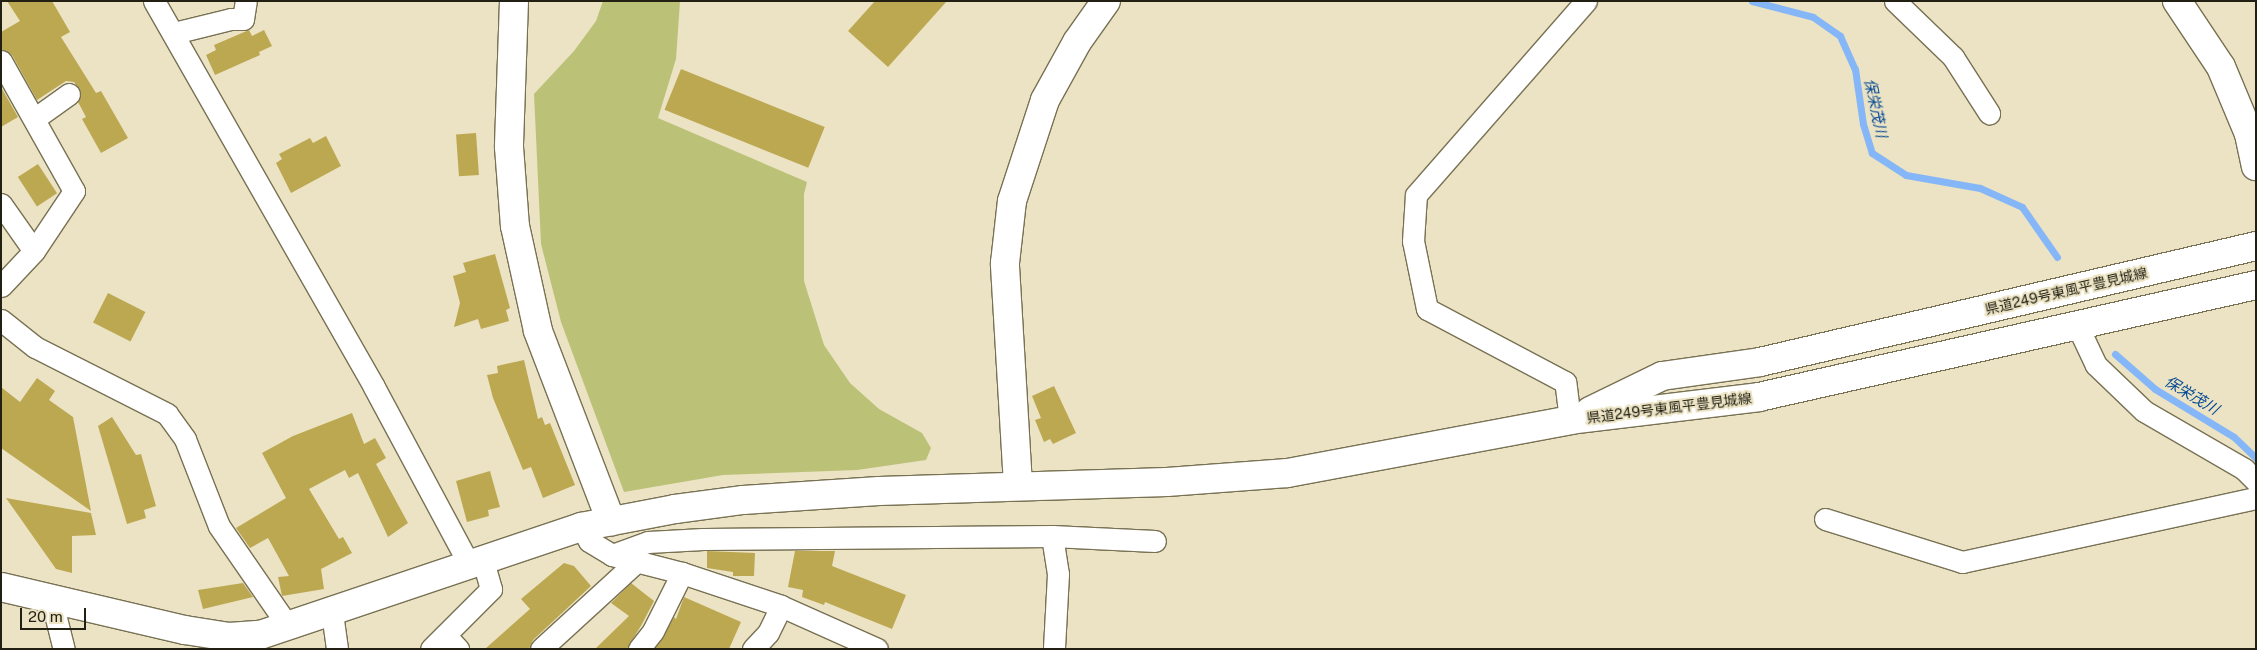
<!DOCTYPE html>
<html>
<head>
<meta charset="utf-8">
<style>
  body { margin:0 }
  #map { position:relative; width:2257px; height:650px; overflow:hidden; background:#ebe3c3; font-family:"Public Sans","Noto Sans JP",sans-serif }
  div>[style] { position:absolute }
  .green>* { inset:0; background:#bbc278 }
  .stream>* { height:7px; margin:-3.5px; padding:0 3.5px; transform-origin:3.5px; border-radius:3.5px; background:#85b6f8 }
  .building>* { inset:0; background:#bda852; transform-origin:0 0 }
  .roads { filter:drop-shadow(1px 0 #787154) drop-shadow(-1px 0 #787154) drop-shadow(0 1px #787154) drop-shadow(0 -1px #787154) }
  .street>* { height:21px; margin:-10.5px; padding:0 10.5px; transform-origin:10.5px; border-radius:10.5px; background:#fff }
  .secondary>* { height:28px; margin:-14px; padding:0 14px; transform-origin:14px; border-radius:14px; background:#fff }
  span { translate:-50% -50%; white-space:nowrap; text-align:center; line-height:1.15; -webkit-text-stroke:4px #ebe3c3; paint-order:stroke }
  .street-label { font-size:14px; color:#221f13 }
  .water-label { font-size:15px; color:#054a96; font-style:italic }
  .frame { position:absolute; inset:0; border:2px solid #221f13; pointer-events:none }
  .scale { position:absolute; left:20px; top:608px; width:66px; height:22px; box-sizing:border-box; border:2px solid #221f13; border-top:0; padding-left:6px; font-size:15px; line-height:18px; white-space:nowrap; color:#221f13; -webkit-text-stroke:4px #ebe3c3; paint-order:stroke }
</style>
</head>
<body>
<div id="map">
  <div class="green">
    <i style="clip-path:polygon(603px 1px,680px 1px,676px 59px,658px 118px,807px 182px,804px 194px,804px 281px,824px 345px,850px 383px,879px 409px,922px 433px,931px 448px,926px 460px,857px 470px,723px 475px,624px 492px,561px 322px,541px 244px,534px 94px,574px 51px,596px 21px)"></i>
  </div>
  <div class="stream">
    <i style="left:1752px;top:1px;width:63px;rotate:14.7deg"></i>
    <i style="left:1813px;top:17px;width:33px;rotate:35deg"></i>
    <i style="left:1840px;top:36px;width:36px;rotate:66deg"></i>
    <i style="left:1855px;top:69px;width:56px;rotate:81.7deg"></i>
    <i style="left:1863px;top:124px;width:30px;rotate:73deg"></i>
    <i style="left:1872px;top:153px;width:40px;rotate:32.9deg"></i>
    <i style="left:1906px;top:175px;width:75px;rotate:10deg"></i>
    <i style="left:1980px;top:188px;width:46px;rotate:24.3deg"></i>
    <i style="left:2022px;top:207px;width:61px;rotate:55deg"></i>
    <i style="left:2115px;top:354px;width:53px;rotate:41.2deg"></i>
    <i style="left:2155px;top:389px;width:92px;rotate:31.3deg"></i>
    <i style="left:2234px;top:437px;width:30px;rotate:44deg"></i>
  </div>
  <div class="building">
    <i style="clip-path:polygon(7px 1px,52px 1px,70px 32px,61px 37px,96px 93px,101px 91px,128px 138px,101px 153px,82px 119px,86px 117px,78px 102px,81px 92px,74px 82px,66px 81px,37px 100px,12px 55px,1px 49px,1px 32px,20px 21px)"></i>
    <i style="clip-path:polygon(875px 1px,947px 1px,888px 67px,848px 31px)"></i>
    <i style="clip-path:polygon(249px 30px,252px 36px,264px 30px,272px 46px,259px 52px,260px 55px,215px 75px,206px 55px,216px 50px,214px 45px)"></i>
    <i style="left:681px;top:69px;width:155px;height:44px;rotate:22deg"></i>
    <i style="clip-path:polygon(1px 87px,18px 117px,1px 127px)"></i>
    <i style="left:476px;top:133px;width:42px;height:20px;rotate:86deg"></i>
    <i style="clip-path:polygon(326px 136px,341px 166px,291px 193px,276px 163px,282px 159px,279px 154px,310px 138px,313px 143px)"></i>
    <i style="left:38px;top:164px;width:35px;height:24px;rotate:57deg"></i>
    <i style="clip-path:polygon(495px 254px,510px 308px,506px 310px,509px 321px,481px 329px,478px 319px,454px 327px,460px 303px,453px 276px,466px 272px,463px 263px)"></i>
    <i style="left:108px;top:293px;width:42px;height:33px;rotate:27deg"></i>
    <i style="clip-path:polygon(524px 360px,538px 419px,542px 417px,545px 425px,550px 423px,575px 485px,543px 498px,531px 467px,523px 470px,493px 398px,487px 375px,498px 373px,497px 366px)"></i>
    <i style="clip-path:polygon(37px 378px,55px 391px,49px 400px,73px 417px,91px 511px,1px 448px,1px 387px,20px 402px)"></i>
    <i style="clip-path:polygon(1054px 386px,1076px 433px,1053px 444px,1050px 439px,1044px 442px,1035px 420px,1041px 418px,1032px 396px)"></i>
    <i style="clip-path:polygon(352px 413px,364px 444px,375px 438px,386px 458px,376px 464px,408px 523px,388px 537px,358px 473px,349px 478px,345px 470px,309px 489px,339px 539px,343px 537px,352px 553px,321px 569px,324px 589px,282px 596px,278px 577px,289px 576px,268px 538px,250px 548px,236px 528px,286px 498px,262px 453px,293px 436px)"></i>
    <i style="clip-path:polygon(112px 417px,136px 455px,141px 454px,156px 506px,144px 510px,146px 518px,127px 524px,98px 426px)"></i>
    <i style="clip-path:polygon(490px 471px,500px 507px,488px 510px,489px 516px,467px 522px,456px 481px)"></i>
    <i style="clip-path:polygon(6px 498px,91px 513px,96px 535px,72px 536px,72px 573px,56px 569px)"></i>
    <i style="clip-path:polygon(707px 551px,755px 553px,754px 576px,733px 576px,733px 572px,707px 568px)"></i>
    <i style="clip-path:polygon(795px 551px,835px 551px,832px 566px,906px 595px,892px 629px,825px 602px,824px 605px,802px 597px,803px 590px,788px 587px)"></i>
    <i style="clip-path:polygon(564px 563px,574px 566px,591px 586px,533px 640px,529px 649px,485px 649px,530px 609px,521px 599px)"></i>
    <i style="clip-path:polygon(243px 583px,253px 597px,203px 609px,198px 590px)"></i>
    <i style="clip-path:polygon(631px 583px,654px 601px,642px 624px,627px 649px,595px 649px,629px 616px,611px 603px)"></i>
    <i style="clip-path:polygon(684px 597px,741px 622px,729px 649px,655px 649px,674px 617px,676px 619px)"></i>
  </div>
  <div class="roads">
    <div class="street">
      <i style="left:154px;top:1px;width:444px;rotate:60.3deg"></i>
      <i style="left:374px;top:387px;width:201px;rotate:61.8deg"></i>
      <i style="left:1895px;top:1px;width:81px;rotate:44deg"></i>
      <i style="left:1953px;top:57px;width:67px;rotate:57.3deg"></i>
      <i style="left:174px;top:33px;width:59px;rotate:-13.8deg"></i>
      <i style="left:231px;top:19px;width:12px"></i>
      <i style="left:243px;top:19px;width:18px;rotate:-81deg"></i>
      <i style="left:1px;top:61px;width:149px;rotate:60.7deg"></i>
      <i style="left:74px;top:191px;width:72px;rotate:123.7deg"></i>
      <i style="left:34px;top:251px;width:48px;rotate:133.3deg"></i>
      <i style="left:34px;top:119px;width:43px;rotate:-35.5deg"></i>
      <i style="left:1px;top:204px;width:57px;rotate:54.9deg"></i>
      <i style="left:1px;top:320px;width:43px;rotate:38.5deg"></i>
      <i style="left:35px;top:347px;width:148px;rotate:26.9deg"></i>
      <i style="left:167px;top:414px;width:31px;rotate:54deg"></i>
      <i style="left:185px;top:439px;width:93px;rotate:68.7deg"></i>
      <i style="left:219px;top:526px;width:121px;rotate:55.4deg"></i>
      <i style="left:2078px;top:327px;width:42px;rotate:64.7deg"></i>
      <i style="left:2096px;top:365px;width:66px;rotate:43.8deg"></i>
      <i style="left:2144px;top:411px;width:116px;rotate:30.1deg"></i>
      <i style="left:2244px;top:469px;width:17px;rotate:45deg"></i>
      <i style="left:1570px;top:420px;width:38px;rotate:-97deg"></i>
      <i style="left:1565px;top:382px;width:156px;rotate:-152.1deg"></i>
      <i style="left:1427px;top:309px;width:69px;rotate:-101.6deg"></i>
      <i style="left:1413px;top:241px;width:46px;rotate:-86.3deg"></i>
      <i style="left:1416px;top:195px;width:258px;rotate:-48.8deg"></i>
      <i style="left:1825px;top:519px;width:144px;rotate:17.4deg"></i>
      <i style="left:1962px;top:562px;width:301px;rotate:-12.3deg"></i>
      <i style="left:581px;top:527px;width:16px;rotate:60deg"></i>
      <i style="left:589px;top:541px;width:27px;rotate:31deg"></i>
      <i style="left:612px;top:555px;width:72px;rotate:14.4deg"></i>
      <i style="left:682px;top:573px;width:104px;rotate:18.4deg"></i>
      <i style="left:781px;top:606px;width:105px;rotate:24.1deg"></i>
      <i style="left:1052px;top:536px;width:38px;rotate:81deg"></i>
      <i style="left:1058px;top:574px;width:75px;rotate:93.1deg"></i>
      <i style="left:612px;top:555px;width:38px;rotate:-20deg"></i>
      <i style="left:648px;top:542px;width:55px;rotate:-3.1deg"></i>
      <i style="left:703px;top:539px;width:349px;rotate:-0.5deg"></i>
      <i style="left:1052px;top:536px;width:103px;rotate:2.8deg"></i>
      <i style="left:57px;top:601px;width:17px;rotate:93deg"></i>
      <i style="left:56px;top:618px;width:32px;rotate:76deg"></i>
      <i style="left:332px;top:613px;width:36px;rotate:82deg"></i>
      <i style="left:446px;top:636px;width:18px;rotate:47deg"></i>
      <i style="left:431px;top:649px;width:85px;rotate:-45deg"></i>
      <i style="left:491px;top:589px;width:32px;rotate:-106deg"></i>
      <i style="left:541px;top:649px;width:130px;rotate:-42.5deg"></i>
      <i style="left:639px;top:649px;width:23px;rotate:-52deg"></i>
      <i style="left:653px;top:631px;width:65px;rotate:-63.4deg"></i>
      <i style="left:753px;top:649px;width:22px;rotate:-47deg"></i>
      <i style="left:768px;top:633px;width:30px;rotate:-64deg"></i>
    </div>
    <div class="secondary">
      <i style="left:514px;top:1px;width:146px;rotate:92deg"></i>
      <i style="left:509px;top:147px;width:79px;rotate:85.7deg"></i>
      <i style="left:515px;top:226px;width:107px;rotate:77.6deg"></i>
      <i style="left:538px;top:331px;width:204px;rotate:69deg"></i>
      <i style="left:2177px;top:1px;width:79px;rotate:56.3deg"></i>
      <i style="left:2221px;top:67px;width:73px;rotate:67.3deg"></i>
      <i style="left:2249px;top:134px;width:33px;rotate:78deg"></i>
      <i style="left:1590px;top:411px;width:80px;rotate:-25.9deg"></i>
      <i style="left:1662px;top:376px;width:99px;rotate:-8.1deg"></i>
      <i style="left:1760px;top:362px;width:509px;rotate:-13.16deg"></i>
      <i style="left:1018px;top:485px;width:222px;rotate:-93.4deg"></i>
      <i style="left:1005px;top:263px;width:62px;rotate:-83.6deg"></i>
      <i style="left:1012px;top:201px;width:106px;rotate:-71.9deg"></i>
      <i style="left:1045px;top:100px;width:66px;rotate:-61.1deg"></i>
      <i style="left:1077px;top:42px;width:50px;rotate:-54.7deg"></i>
      <i style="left:1px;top:587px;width:189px;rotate:13.2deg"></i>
      <i style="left:185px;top:630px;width:45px;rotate:9deg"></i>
      <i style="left:229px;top:637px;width:31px;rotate:-4deg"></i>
      <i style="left:260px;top:635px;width:339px;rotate:-18.6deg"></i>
      <i style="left:581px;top:527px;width:96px;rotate:-10.8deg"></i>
      <i style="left:675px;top:509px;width:69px;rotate:-7.5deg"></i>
      <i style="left:743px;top:500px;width:136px;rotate:-3.8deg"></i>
      <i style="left:879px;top:491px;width:288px;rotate:-1.8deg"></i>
      <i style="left:1167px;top:482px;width:121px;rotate:-4.3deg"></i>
      <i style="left:1288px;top:473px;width:287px;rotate:-10.6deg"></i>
      <i style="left:1570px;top:420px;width:190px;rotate:-6.9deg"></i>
      <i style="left:1759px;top:397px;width:509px;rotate:-12.7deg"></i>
    </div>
  </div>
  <div class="street-label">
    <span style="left:2066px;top:291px;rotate:-13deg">県道249号東風平豊見城線</span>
    <span style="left:1669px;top:408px;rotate:-7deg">県道249号東風平豊見城線</span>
  </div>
  <div class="water-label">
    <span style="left:1876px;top:108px;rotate:78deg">保栄茂川</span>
    <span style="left:2192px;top:395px;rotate:31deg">保栄茂川</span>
  </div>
  <div class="frame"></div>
  <div class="scale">20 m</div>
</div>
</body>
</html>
